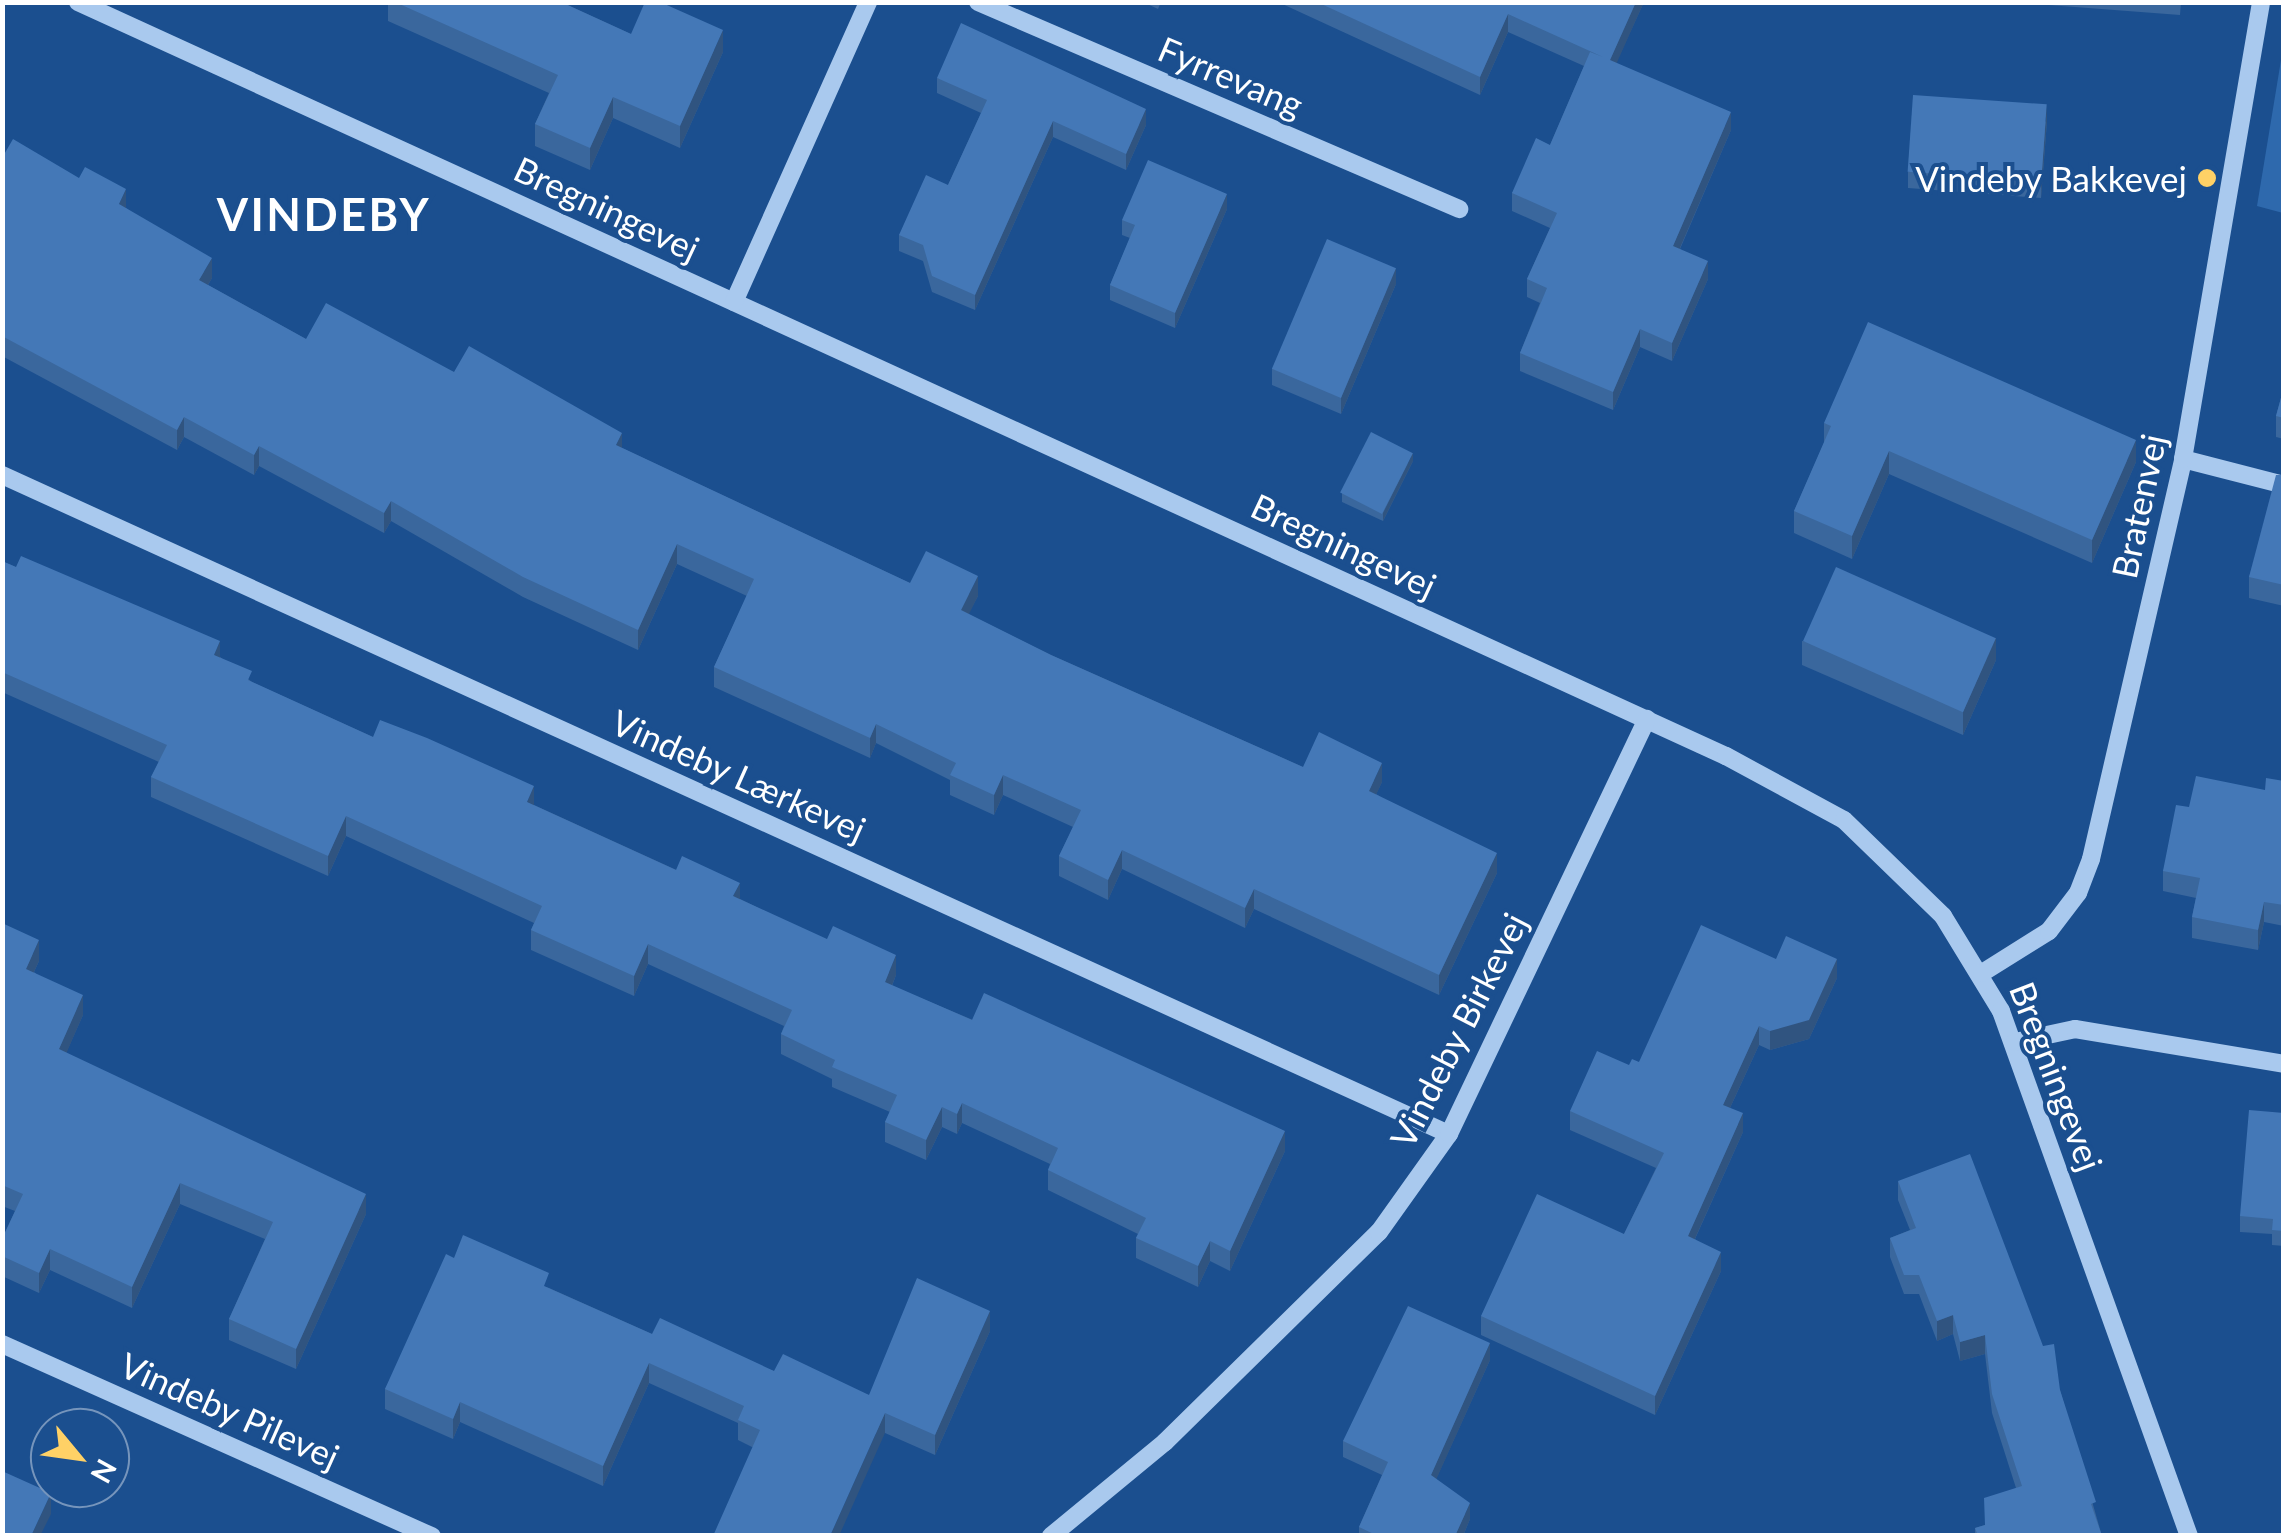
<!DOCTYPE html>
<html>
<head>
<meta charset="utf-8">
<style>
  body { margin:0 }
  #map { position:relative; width:2286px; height:1538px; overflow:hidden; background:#1b4f8f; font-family:Lato,sans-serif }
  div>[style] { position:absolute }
  .green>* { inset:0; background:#2e69ad }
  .minor>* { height:18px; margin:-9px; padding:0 9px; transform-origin:9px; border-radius:9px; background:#a9c9ee }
  .wall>* { inset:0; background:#3a679d }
  .shaded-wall>* { inset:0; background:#305480 }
  .building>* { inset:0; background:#4478b7; transform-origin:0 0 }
  .dots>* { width:28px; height:28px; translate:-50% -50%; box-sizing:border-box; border:5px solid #1b4f8f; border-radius:50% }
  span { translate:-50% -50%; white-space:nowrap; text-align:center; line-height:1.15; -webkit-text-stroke:8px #1b4f8f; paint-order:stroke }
  .street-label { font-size:35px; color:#fff }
  .poi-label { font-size:35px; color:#fff }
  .right { translate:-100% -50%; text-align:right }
  .district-label { font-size:45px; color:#fff; font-weight:700; letter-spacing:2.5px }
  .frame { position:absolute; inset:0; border:5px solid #fff; pointer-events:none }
  .north { position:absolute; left:30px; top:1408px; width:100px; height:100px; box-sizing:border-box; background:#1b4f8f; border:2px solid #7695bc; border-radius:50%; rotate:119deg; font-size:28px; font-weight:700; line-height:40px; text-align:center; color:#fff }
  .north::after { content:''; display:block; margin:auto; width:35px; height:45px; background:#ffd166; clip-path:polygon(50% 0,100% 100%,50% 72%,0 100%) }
</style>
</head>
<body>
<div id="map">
  <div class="green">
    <i style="clip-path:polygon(2283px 48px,2283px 213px,2257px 206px)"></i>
  </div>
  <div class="minor">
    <i style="left:78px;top:2px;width:1812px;rotate:24.59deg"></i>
    <i style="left:1726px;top:756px;width:134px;rotate:28.5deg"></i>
    <i style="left:1844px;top:820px;width:138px;rotate:44.1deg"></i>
    <i style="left:1943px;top:916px;width:111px;rotate:58.6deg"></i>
    <i style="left:2001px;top:1011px;width:558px;rotate:70.3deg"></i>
    <i style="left:978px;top:2px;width:524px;rotate:23.28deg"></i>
    <i style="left:734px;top:302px;width:329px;rotate:-65.9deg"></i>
    <i style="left:2183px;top:459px;width:104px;rotate:14.4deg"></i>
    <i style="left:2px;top:475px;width:1590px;rotate:24.49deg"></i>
    <i style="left:1982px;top:973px;width:79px;rotate:-32.1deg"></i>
    <i style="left:2049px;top:931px;width:48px;rotate:-52.7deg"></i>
    <i style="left:2078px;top:893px;width:36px;rotate:-69deg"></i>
    <i style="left:2091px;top:859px;width:410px;rotate:-77deg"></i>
    <i style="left:2183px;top:459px;width:464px;rotate:-80.3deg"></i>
    <i style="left:2015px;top:1042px;width:61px;rotate:-12.2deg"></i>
    <i style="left:2075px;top:1029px;width:212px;rotate:9.5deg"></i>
    <i style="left:2px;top:1344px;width:471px;rotate:24.1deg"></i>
    <i style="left:1051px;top:1536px;width:148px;rotate:-39.5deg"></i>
    <i style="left:1165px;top:1442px;width:300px;rotate:-44.5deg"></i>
    <i style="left:1379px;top:1232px;width:120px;rotate:-54.5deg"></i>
    <i style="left:1449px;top:1134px;width:460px;rotate:-64.5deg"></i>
  </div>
  <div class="wall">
    <i style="clip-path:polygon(388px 2px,561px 2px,631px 34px,723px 52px,680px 148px,613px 118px,590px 170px,535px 146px,535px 124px,549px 93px,388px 21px)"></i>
    <i style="clip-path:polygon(1143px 2px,1161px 2px,1158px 9px)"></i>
    <i style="clip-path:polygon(1278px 2px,1644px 2px,1616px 63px,1731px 130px,1680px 249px,1708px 279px,1672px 361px,1640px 347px,1613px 410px,1520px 371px,1520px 353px,1540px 303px,1527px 297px,1527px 279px,1550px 228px,1512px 211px,1512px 193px,1550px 145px,1584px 66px,1508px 32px,1480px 95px)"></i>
    <i style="clip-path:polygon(2008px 2px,2181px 2px,2180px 15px)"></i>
    <i style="clip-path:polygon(937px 78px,1146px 125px,1126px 170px,1053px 137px,975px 310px,932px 292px,923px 261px,899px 251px,899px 235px,948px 185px,981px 113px,937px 93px)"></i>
    <i style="clip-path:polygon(2047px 121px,2041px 198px,1908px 188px,1908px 172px)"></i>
    <i style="clip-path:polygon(2px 158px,126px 208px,212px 278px,208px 285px,306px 339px,454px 372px,622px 448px,910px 583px,978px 596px,968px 614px,1051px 655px,1303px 767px,1382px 782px,1376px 794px,1497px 873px,1439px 995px,1254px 909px,1245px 928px,1122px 869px,1108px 900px,1059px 876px,1059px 856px,1073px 827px,1003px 795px,994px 815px,950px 795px,950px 780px,876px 743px,870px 758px,714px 687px,714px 667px,747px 596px,677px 564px,638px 650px,523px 597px,391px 521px,384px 533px,259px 466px,254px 475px,184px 437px,177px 450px,2px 356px)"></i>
    <i style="clip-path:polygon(1227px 209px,1175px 328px,1110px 300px,1110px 285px,1130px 238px,1122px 235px,1122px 220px)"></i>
    <i style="clip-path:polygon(1396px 284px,1341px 414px,1272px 385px,1272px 369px)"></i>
    <i style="clip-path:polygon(2284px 387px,2284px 439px,2276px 437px,2276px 416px)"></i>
    <i style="clip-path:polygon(1824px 423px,2136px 462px,2092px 563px,1889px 474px,1852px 559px,1794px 533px,1794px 511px,1824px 443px)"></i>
    <i style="clip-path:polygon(1413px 461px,1383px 521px,1342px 502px,1342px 493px)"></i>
    <i style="clip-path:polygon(2284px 475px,2284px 606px,2249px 598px,2249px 577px)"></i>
    <i style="clip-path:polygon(2px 561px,220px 657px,252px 682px,373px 737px,534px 805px,740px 899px,896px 975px,892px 986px,1285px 1151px,1230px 1271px,1210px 1261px,1198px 1287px,1136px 1258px,1136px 1238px,1138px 1234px,1048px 1190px,1048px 1170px,1050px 1164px,962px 1123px,957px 1134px,942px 1127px,926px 1160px,885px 1142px,885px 1122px,890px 1112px,832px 1087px,832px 1079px,781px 1054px,781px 1034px,784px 1026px,648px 964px,634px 996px,531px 950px,531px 930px,534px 923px,346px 836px,328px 876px,151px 797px,151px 777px,159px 762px,2px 692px)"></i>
    <i style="clip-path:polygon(1802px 641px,1996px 660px,1963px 735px,1802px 665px)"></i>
    <i style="clip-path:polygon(2284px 781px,2284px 926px,2264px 922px,2258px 950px,2192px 938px,2192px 917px,2196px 898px,2163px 891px,2163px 871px,2189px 807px,2265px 790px)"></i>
    <i style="clip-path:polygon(2px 923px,39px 961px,34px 972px,83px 1015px,66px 1053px,366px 1214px,296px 1369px,229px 1340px,229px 1319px,265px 1239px,180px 1204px,132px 1308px,50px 1270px,39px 1293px,2px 1276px,2px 1239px,15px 1211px,2px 1206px)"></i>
    <i style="clip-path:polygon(1776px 959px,1837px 978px,1809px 1039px,1770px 1050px,1759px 1045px,1730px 1108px,1743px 1132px,1695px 1239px,1721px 1271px,1655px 1415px,1481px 1335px,1481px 1316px,1624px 1234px,1656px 1168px,1570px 1130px,1570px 1111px,1629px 1065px,1639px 1062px)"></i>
    <i style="clip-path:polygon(2284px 1113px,2284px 1246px,2272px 1245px,2272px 1234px,2240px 1232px,2240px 1216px)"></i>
    <i style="clip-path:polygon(1898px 1181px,2060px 1390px,2102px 1536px,1975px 1536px,1975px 1528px,1985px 1525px,2016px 1488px,1992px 1413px,1985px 1354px,1960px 1361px,1953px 1334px,1937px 1341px,1919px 1294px,1904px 1294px,1890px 1257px,1890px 1238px,1910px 1230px,1898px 1200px)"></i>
    <i style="clip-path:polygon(454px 1258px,549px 1288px,652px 1334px,774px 1371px,869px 1395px,990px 1331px,935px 1455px,885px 1433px,752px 1447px,738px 1440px,738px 1423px,649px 1383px,603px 1486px,460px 1422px,453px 1439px,385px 1409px,385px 1389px)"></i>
    <i style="clip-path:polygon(1490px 1360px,1436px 1479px,1470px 1519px,1463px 1536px,1359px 1536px,1359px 1527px,1382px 1475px,1343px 1457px,1343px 1441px)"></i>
  </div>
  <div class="shaded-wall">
    <i style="clip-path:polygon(1636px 2px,1644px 2px,1610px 78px,1610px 60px)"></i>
    <i style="clip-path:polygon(1508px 14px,1508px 32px,1480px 95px,1480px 77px)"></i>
    <i style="clip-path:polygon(723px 30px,723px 52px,680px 148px,680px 126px)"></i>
    <i style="clip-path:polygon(613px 97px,613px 118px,590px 170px,590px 148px)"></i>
    <i style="clip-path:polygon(2047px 104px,2047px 121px,2041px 198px,2041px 182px)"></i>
    <i style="clip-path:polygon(1146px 109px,1146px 125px,1126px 170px,1126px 154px)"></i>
    <i style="clip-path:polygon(1731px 112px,1731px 130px,1673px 264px,1673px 246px)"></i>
    <i style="clip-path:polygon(1053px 121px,1053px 137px,975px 310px,975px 295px)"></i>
    <i style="clip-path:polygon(126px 189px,126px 209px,119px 204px)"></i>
    <i style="clip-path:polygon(1227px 194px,1227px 209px,1175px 328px,1175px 313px)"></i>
    <i style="clip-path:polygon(212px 258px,212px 278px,199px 300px,199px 280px)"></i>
    <i style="clip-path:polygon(1708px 261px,1708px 279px,1672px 361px,1672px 343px)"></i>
    <i style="clip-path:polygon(1396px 268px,1396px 284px,1341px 414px,1341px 398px)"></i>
    <i style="clip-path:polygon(1640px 329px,1640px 347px,1613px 410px,1613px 392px)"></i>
    <i style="clip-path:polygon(184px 417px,184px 437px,177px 450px,177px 430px)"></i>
    <i style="clip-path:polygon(622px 433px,622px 453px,616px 445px)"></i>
    <i style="clip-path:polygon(2136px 440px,2136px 462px,2092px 563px,2092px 540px)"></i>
    <i style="clip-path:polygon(259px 446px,259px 466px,254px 475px,254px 455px)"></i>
    <i style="clip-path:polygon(1889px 451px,1889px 474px,1852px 559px,1852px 536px)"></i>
    <i style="clip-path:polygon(1413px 453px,1413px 461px,1383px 521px,1383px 513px)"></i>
    <i style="clip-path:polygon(391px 501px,391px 521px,384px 533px,384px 513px)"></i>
    <i style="clip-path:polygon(677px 544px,677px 564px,638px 650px,638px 630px)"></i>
    <i style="clip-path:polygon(978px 576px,978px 596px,961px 630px,961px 610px)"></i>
    <i style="clip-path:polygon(1996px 637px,1996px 660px,1963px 735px,1963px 712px)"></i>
    <i style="clip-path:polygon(220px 641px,220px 661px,214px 655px)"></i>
    <i style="clip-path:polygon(876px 724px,876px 743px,870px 758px,870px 738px)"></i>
    <i style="clip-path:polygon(1382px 763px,1382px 782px,1369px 810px,1369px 791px)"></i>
    <i style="clip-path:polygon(1003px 775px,1003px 795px,994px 815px,994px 795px)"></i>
    <i style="clip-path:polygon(534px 786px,534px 806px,527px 802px)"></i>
    <i style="clip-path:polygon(346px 816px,346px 836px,328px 876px,328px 856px)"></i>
    <i style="clip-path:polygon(1122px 850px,1122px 869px,1108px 900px,1108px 880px)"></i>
    <i style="clip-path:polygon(1497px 853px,1497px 873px,1439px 995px,1439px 975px)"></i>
    <i style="clip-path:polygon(740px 883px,740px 903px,733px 896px)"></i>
    <i style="clip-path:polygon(1254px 889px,1254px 909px,1245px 928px,1245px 908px)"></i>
    <i style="clip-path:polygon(2264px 902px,2264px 922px,2258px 950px,2258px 930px)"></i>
    <i style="clip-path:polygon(39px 940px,39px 961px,26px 989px,26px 969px)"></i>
    <i style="clip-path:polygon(648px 944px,648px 964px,634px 996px,634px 976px)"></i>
    <i style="clip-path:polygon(896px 955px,896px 975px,885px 1003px,885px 982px)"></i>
    <i style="clip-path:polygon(1837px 959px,1837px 978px,1809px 1039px,1770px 1050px,1770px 1031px)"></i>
    <i style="clip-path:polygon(83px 995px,83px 1015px,59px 1070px,59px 1049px)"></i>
    <i style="clip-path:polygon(1759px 1026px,1759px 1045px,1723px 1123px,1723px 1105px)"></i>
    <i style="clip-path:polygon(962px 1103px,962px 1123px,957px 1134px,957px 1114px)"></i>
    <i style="clip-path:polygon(942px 1107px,942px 1127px,926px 1160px,926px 1140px)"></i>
    <i style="clip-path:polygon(1743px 1113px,1743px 1132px,1688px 1254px,1688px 1236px)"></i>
    <i style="clip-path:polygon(1285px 1131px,1285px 1151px,1230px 1271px,1230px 1251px)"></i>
    <i style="clip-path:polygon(180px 1183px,180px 1204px,132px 1308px,132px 1287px)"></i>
    <i style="clip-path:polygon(366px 1194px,366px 1214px,296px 1369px,296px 1349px)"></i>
    <i style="clip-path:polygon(1210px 1241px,1210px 1261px,1198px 1287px,1198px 1266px)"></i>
    <i style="clip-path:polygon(50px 1249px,50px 1270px,39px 1293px,39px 1273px)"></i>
    <i style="clip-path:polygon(1721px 1252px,1721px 1271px,1655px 1415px,1655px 1396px)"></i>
    <i style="clip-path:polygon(990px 1311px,990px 1331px,935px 1455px,935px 1435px)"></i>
    <i style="clip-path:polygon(1953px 1315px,1953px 1334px,1937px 1341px,1937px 1321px)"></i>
    <i style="clip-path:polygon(1985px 1335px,1985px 1354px,1960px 1361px,1960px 1342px)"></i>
    <i style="clip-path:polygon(1490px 1343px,1490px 1360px,1431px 1491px,1431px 1475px)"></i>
    <i style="clip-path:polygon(649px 1363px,649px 1383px,603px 1486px,603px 1466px)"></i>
    <i style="clip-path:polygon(460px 1402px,460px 1422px,453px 1439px,453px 1419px)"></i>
    <i style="clip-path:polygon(885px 1413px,885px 1433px,839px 1536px,830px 1536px)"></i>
    <i style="clip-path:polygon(51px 1493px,51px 1514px,40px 1536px,31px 1536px)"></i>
    <i style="clip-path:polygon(1470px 1503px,1470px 1519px,1463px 1536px,1455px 1536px)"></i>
  </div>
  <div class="building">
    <i style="clip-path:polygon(395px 2px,561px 2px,631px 34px,645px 2px,660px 2px,723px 30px,680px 126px,613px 97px,590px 148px,535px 124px,558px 75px)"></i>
    <i style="clip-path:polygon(1317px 2px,1636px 2px,1610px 60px,1731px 112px,1673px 246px,1708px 261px,1672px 343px,1640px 329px,1613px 392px,1520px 353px,1547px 288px,1527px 279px,1557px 213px,1512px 193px,1536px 138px,1550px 145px,1590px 52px,1603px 57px,1508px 14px,1480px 77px)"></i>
    <i style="clip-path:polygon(961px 23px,1146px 109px,1126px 154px,1053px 121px,975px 295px,932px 276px,923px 245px,899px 235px,926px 175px,948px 185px,987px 100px,937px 78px)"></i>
    <i style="left:1913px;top:95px;width:134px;height:77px;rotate:4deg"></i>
    <i style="clip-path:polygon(13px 139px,79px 178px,85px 167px,126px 189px,119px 204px,212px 258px,199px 280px,306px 339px,326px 303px,454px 372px,469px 346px,622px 433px,616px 445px,910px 583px,926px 551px,978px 576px,961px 610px,1051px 655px,1303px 767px,1319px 732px,1382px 763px,1369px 791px,1497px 853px,1439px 975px,1254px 889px,1245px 908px,1122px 850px,1108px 880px,1059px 856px,1081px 810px,1003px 775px,994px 795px,950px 775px,956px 763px,876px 724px,870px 738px,714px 667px,754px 579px,677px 544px,638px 630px,523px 577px,391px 501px,384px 513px,259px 446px,254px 455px,184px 417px,177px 430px,2px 336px,2px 158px)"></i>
    <i style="clip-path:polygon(1148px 160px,1227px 194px,1175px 313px,1110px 285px,1135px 225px,1122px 220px)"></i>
    <i style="left:1327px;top:239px;width:75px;height:141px;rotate:23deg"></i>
    <i style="clip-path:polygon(1868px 322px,2136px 440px,2092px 540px,1889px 451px,1852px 536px,1794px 511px,1831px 426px,1824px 423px)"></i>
    <i style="clip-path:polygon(2284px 387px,2284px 418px,2276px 416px)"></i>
    <i style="left:1371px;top:432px;width:47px;height:68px;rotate:27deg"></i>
    <i style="clip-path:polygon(2276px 475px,2284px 475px,2284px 585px,2249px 577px)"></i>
    <i style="clip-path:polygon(21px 556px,220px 641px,214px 655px,252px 671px,248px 680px,373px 737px,380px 720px,427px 738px,534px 786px,527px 802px,676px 870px,682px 856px,740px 883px,733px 896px,827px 939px,833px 926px,896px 955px,885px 982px,972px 1020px,984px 993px,1285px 1131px,1230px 1251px,1210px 1241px,1198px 1266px,1136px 1238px,1146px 1218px,1048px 1170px,1058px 1148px,962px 1103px,957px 1114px,942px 1107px,926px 1140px,885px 1122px,897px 1095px,832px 1067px,835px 1060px,781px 1034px,792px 1010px,648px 944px,634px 976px,531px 930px,542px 906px,346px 816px,328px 856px,151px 777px,167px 745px,2px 672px,2px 561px,16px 567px)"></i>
    <i style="left:1836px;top:567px;width:175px;height:81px;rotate:24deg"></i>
    <i style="clip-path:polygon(2196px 776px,2265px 790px,2266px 778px,2284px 781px,2284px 905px,2264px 902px,2258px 930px,2192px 917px,2200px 878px,2163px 871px,2176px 805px,2189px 807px)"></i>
    <i style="clip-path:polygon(2px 923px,39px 940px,26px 969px,83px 995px,59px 1049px,366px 1194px,296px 1349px,229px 1319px,273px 1222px,180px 1183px,132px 1287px,50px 1249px,39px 1273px,2px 1256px,2px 1239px,23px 1194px,2px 1185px)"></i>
    <i style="clip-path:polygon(1701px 925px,1776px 959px,1786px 936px,1837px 959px,1809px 1020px,1770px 1031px,1759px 1026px,1723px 1105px,1743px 1113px,1688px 1236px,1721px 1252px,1655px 1396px,1481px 1316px,1537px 1194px,1624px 1234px,1664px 1153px,1570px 1111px,1597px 1051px,1629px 1065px,1632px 1059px,1639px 1062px)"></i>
    <i style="clip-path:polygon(2249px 1110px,2284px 1113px,2284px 1231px,2272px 1230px,2273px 1219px,2240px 1216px)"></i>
    <i style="clip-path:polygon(1970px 1154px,2043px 1346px,2054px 1344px,2060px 1390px,2096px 1502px,2091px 1504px,2102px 1536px,1978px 1536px,1975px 1528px,1985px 1525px,1984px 1498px,2022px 1486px,1992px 1394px,1985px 1335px,1960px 1342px,1953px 1315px,1937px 1321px,1919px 1275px,1904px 1275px,1890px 1238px,1916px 1228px,1898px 1181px)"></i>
    <i style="clip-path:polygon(463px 1235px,549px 1273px,544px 1286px,652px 1334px,660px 1318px,774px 1371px,783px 1354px,869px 1395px,917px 1278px,990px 1311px,935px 1435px,885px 1413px,830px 1536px,713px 1536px,760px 1430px,738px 1420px,744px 1406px,649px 1363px,603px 1466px,460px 1402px,453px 1419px,385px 1389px,446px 1254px,454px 1258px)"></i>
    <i style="clip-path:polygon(1408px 1306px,1490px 1343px,1431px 1475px,1470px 1503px,1455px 1536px,1378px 1536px,1359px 1527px,1388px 1462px,1343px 1441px)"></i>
    <i style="clip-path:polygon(2px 1471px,51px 1493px,31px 1536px,9px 1536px,5px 1534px,2px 1536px)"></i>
  </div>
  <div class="dots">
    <i style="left:2207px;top:178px;background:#ffd166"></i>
  </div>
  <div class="street-label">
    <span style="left:1231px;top:76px;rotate:23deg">Fyrrevang</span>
    <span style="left:607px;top:208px;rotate:25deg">Bregningevej</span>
    <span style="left:2138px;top:506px;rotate:-78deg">Bratenvej</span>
    <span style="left:1344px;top:545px;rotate:25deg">Bregningevej</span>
    <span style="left:739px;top:775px;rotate:24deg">Vindeby Lærkevej</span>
    <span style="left:1458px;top:1030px;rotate:-63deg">Vindeby Birkevej</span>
    <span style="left:2057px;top:1076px;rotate:69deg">Bregningevej</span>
    <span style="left:230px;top:1410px;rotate:24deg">Vindeby Pilevej</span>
  </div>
  <div class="poi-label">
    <span class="right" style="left:2187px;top:178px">Vindeby Bakkevej</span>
  </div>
  <div class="district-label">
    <span style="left:324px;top:215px">VINDEBY</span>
  </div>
  <div class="frame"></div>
  <div class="north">N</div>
</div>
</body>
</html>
